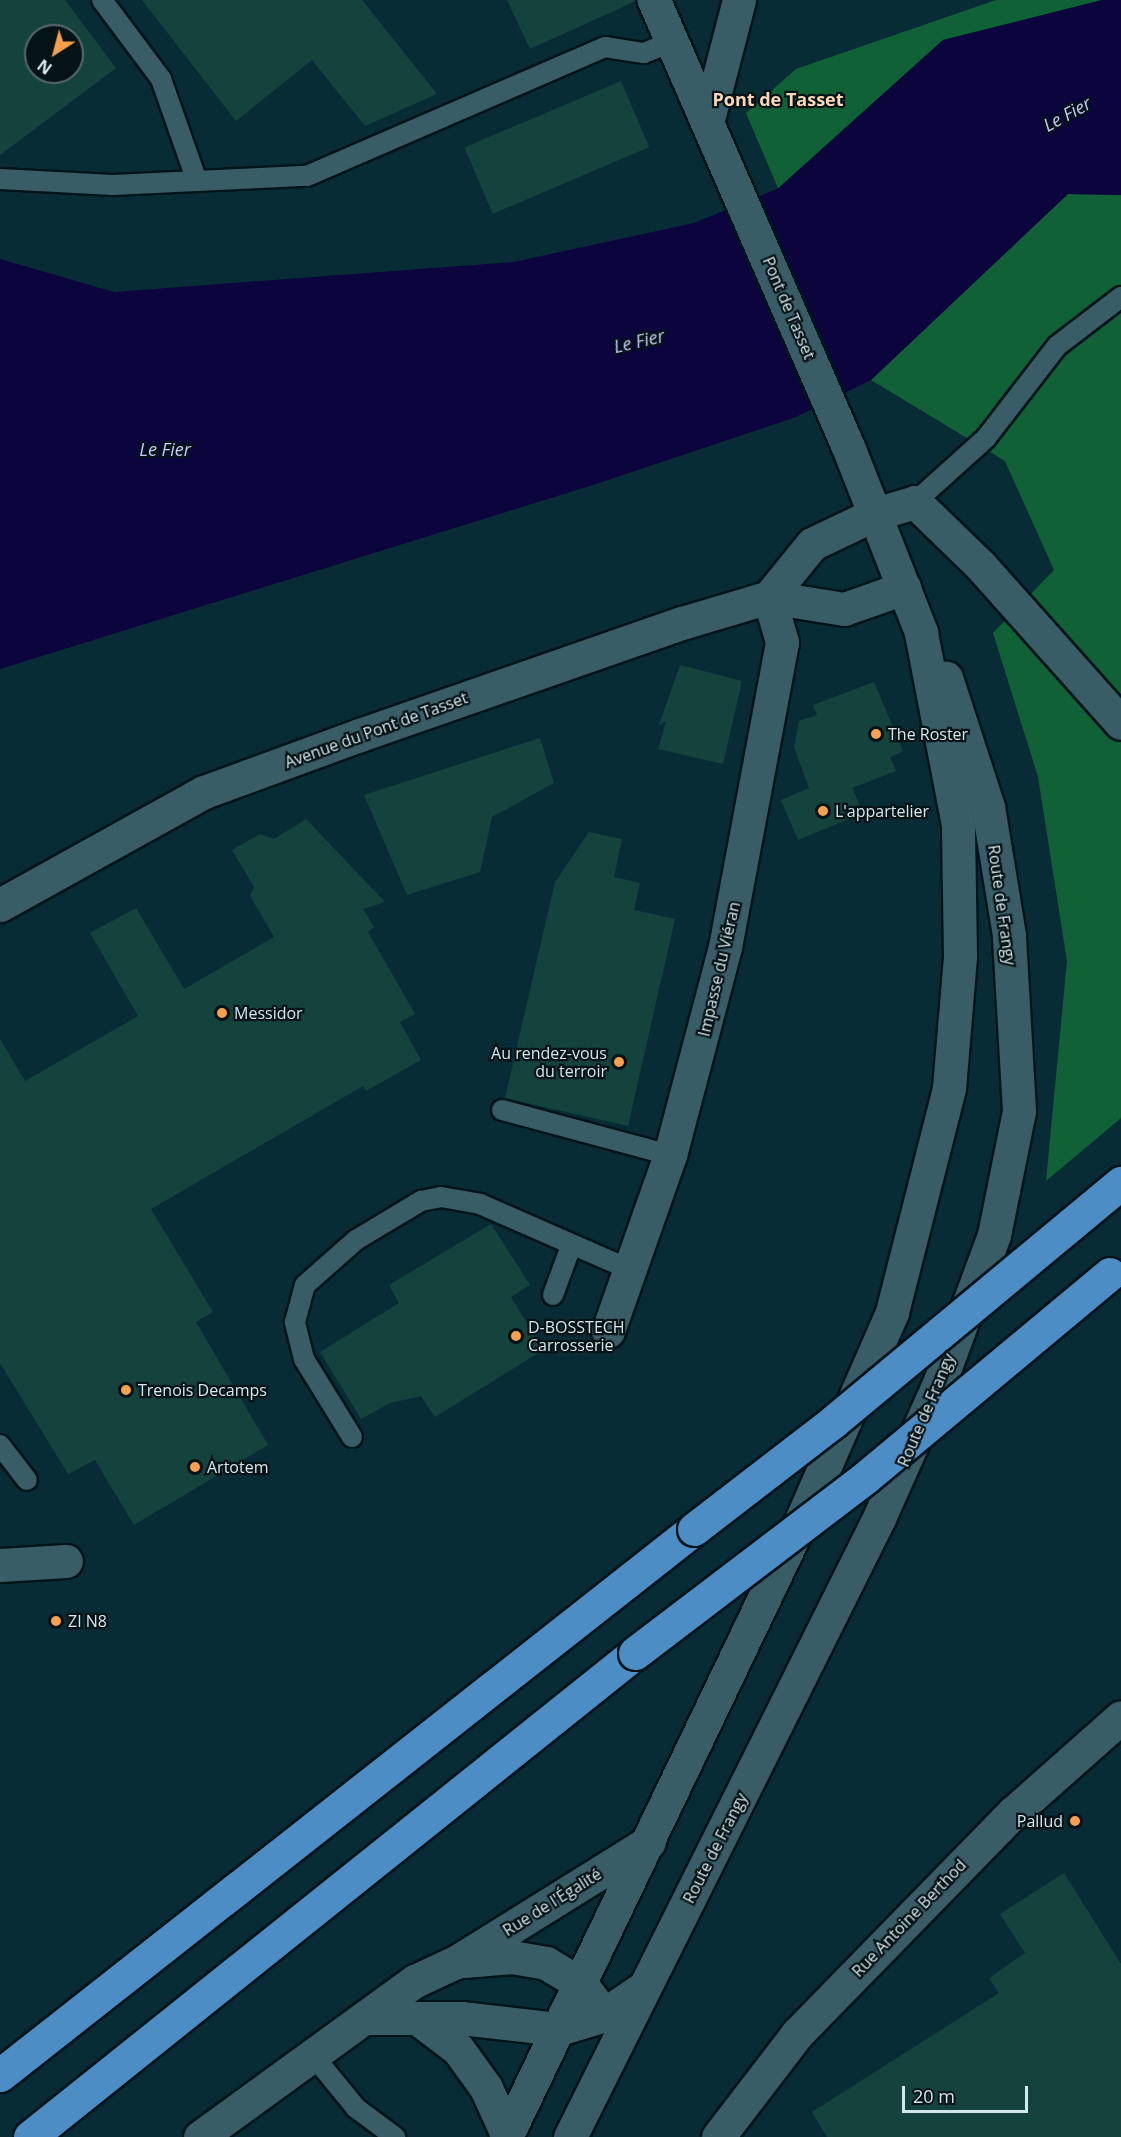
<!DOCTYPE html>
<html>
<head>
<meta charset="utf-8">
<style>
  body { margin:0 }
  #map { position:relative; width:1121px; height:2137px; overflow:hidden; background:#072c35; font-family:"Open Sans",sans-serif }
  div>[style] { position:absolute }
  .forest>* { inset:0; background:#116137 }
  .water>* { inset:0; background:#0c043d }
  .building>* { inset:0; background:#14433e; transform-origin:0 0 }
  .roads { filter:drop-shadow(2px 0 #00141a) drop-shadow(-2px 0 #00141a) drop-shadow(0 2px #00141a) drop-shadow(0 -2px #00141a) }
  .lane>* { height:20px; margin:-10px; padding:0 10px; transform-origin:10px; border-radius:10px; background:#395d66 }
  .street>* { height:33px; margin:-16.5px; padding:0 16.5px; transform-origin:16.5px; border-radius:16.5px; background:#395d66 }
  .secondary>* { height:33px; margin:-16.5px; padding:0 16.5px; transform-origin:16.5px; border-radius:16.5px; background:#395d66 }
  .highway>* { height:33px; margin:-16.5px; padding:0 16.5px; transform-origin:16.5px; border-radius:16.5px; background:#4d8dc5 }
  .bridges { filter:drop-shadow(2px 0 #00141a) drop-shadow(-2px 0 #00141a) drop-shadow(0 2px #00141a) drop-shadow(0 -2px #00141a) }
  .highway-bridge>* { height:33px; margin:-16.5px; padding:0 16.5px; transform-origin:16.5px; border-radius:16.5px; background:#4d8dc5 }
  .dots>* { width:16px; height:16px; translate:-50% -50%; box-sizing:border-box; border:3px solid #051316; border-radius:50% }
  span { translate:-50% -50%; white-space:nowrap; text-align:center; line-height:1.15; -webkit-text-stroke:4.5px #051316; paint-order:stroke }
  .street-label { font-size:16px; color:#d4e7ec }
  .poi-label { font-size:16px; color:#d4e7ec }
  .left { translate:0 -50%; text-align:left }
  .right { translate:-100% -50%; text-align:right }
  .neighbourhood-label { font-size:18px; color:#fdd7b7; font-weight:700 }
  .water-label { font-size:18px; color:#c3caf7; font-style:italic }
  .north { position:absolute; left:24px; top:24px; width:60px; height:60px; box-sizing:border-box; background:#051316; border:2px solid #58686c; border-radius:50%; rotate:216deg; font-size:16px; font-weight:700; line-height:24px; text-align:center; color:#d4e7ec }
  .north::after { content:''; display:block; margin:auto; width:21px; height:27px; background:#f8a04b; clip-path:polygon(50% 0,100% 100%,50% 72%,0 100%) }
  .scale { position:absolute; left:902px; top:2086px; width:126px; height:27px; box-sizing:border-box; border:3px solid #d4e7ec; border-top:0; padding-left:8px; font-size:18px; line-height:21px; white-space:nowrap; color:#d4e7ec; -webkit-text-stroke:4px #051316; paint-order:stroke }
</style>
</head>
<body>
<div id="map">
  <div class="forest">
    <i style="clip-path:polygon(996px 0,1102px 0,943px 40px,778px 188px,746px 113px,796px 69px)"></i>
    <i style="clip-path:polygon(1068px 194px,1121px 195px,1121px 1118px,1046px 1181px,1067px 961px,1038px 777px,993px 633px,1054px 570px,1005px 461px,871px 380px)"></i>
  </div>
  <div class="water">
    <i style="clip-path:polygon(1102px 0,1121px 0,1121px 195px,1068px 194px,871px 380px,796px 417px,596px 484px,0 669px,0 259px,114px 292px,514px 262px,694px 223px,779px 188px,943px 40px)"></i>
  </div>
  <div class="building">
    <i style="clip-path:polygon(evenodd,0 0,65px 0,116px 68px,0 155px,0 0,36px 36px,72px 36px,72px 72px,36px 72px,36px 36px)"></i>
    <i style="clip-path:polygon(142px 0,362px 0,437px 94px,365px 126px,312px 60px,236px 121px)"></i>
    <i style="clip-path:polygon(507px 0,636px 0,636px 1px,530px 49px)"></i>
    <i style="left:621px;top:81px;width:72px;height:170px;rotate:67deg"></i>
    <i style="clip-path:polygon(680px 665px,742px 681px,723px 764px,658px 749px,666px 721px,659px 725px)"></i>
    <i style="clip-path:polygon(874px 682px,903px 751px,890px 757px,896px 771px,852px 788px,863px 813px,798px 840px,781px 800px,809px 788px,794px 747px,799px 721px,817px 715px,813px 705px)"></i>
    <i style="clip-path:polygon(540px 738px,554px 783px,492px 817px,480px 872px,407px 895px,364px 795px)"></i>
    <i style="clip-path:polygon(306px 819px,385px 902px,363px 909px,374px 927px,368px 932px,415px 1014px,400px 1022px,421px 1060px,366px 1091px,363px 1086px,151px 1209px,213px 1312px,196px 1322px,268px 1445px,134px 1525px,95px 1460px,68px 1474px,0 1363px,0 1039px,25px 1081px,138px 1016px,90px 933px,136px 908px,184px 989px,274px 937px,250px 896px,254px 887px,232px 850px,260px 834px,274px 839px)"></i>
    <i style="clip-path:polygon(589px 832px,622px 839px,614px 877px,640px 883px,634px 910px,675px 919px,628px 1126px,505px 1098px,555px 882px)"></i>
    <i style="clip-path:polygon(491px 1224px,530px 1285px,511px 1297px,543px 1350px,435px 1417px,421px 1396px,390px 1403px,361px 1419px,320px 1352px,399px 1303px,389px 1285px)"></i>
    <i style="clip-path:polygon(1064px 1873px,1121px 1964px,1121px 2137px,827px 2137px,812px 2112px,999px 1993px,989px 1978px,1025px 1953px,1000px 1914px)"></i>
  </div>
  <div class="roads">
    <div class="lane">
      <i style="left:102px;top:0;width:99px;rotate:53.2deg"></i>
      <i style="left:161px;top:79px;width:108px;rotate:70.6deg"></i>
      <i style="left:0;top:179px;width:113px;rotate:3deg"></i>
      <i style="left:113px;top:185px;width:194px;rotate:-2.7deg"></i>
      <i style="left:307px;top:176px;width:325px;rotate:-23.4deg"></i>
      <i style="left:605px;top:47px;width:39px;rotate:9deg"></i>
      <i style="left:644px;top:53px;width:31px;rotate:-22deg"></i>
      <i style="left:915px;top:502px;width:96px;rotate:-42deg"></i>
      <i style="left:986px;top:438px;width:116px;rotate:-52.3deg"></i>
      <i style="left:1057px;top:346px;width:81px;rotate:-37.4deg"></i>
      <i style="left:502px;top:1110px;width:174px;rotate:15deg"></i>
      <i style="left:553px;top:1295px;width:52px;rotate:-69.8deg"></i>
      <i style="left:352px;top:1437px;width:92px;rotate:-121.6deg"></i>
      <i style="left:304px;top:1359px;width:38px;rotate:-104deg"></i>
      <i style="left:295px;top:1322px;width:38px;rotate:-75deg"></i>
      <i style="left:305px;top:1285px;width:68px;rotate:-41.4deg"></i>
      <i style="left:356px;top:1240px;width:76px;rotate:-31deg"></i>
      <i style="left:421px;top:1201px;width:20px;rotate:-11deg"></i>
      <i style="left:441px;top:1197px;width:40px;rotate:10deg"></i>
      <i style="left:480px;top:1204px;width:165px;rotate:23.6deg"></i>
      <i style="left:0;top:1445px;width:44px;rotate:52.4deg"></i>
      <i style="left:311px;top:2053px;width:71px;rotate:50.7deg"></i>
      <i style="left:356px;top:2108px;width:49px;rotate:36.6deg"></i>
    </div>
    <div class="street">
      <i style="left:875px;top:514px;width:42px;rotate:-16.7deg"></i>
      <i style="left:915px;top:502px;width:92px;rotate:44.1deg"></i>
      <i style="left:981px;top:566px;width:210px;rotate:48.3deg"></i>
      <i style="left:608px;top:1331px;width:187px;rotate:-70.6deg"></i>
      <i style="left:670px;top:1155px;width:215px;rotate:-75.2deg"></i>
      <i style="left:725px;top:947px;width:310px;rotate:-79.4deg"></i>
      <i style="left:782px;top:642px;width:47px;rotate:-106.1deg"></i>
      <i style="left:0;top:1565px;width:66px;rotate:-3.5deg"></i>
      <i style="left:464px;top:1961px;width:48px;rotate:-4.8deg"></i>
      <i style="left:512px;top:1957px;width:35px;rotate:10deg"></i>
      <i style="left:546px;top:1963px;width:41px;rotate:31deg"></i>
      <i style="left:581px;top:1984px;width:25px;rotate:53deg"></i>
      <i style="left:366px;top:2018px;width:95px"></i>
      <i style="left:461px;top:2018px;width:99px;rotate:6.4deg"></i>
      <i style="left:559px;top:2029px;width:45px;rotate:-16.8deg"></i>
      <i style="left:602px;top:2016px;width:50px;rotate:-34.3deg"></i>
      <i style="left:417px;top:2018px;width:51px;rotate:37.1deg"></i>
      <i style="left:458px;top:2049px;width:48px;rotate:54.3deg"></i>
      <i style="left:486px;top:2088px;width:51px;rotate:65.5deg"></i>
      <i style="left:200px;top:2137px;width:266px;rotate:-36deg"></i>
      <i style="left:415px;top:1981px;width:45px;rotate:-24.9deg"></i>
      <i style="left:456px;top:1962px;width:227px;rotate:-31.9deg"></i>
      <i style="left:718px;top:2137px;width:130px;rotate:-52.5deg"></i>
      <i style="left:797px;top:2034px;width:309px;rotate:-45.7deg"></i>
      <i style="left:1013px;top:1813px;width:144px;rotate:-41.6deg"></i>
    </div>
    <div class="secondary">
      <i style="left:708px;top:119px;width:123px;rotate:-75.4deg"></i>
      <i style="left:769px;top:597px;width:68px;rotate:-50.9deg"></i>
      <i style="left:812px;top:544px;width:70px;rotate:-25.5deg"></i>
      <i style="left:0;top:905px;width:233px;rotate:-29deg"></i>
      <i style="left:204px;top:792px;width:166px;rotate:-20.1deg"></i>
      <i style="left:360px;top:735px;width:341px;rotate:-19.2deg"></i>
      <i style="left:682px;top:623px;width:91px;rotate:-16.6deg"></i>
      <i style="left:769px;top:597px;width:76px;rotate:9.1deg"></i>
      <i style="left:844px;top:609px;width:64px;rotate:-19.3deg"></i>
      <i style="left:506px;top:2137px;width:681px;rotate:-64.41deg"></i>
      <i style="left:800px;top:1523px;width:230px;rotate:-66.4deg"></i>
      <i style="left:892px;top:1312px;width:231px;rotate:-75.7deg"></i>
      <i style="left:949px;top:1088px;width:132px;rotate:-85.2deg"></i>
      <i style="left:960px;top:956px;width:131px;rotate:-90.9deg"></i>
      <i style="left:958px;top:825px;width:197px;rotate:-100.9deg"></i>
      <i style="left:921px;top:632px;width:197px;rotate:-111.5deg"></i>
      <i style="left:849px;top:449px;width:490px;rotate:-113.5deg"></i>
      <i style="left:570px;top:2137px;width:692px;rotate:-63.47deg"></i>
      <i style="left:879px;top:1518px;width:150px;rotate:-66deg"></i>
      <i style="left:940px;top:1381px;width:156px;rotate:-69.7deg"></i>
      <i style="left:994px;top:1235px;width:126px;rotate:-78.6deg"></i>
      <i style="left:1019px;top:1111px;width:176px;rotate:-93.3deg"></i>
      <i style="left:1009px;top:935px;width:130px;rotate:-99.3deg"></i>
      <i style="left:988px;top:807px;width:136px;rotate:-108deg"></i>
    </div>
    <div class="highway">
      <i style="left:0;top:2075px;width:883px;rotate:-38.19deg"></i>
      <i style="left:30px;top:2137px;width:775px;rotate:-38.66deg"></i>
    </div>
  </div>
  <div class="bridges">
    <div class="highway-bridge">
      <i style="left:694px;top:1529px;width:177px;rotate:-37.6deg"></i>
      <i style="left:834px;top:1421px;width:373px;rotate:-39.7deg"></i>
      <i style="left:635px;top:1653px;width:290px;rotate:-37.3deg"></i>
      <i style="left:866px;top:1477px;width:317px;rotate:-39.8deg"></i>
    </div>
  </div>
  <div class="dots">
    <i style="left:876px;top:734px;background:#f8a04b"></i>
    <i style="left:823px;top:811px;background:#f8a04b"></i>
    <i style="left:222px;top:1013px;background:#f8a04b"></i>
    <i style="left:619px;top:1062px;background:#f8a04b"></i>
    <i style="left:516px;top:1336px;background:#f8a04b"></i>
    <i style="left:126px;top:1390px;background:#f8a04b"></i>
    <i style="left:195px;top:1467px;background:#f8a04b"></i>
    <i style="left:56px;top:1621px;background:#f8a04b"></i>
    <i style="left:1075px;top:1821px;background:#f8a04b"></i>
  </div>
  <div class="street-label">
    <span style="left:789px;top:308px;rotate:67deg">Pont de Tasset</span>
    <span style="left:376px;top:730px;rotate:-20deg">Avenue du Pont de Tasset</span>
    <span style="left:1002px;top:905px;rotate:82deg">Route de Frangy</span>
    <span style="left:719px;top:969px;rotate:-77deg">Impasse du Viéran</span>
    <span style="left:926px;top:1410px;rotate:-67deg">Route de Frangy</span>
    <span style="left:715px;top:1848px;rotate:-63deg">Route de Frangy</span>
    <span style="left:552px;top:1902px;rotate:-32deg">Rue de l'Égalité</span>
    <span style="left:909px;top:1918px;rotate:-46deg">Rue Antoine Berthod</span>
  </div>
  <div class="poi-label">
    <span class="left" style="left:888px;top:734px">The Roster</span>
    <span class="left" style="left:835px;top:811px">L'appartelier</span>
    <span class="left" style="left:234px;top:1013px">Messidor</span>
    <span class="right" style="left:607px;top:1062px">Au rendez-vous<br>du terroir</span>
    <span class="left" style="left:528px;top:1336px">D-BOSSTECH<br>Carrosserie</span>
    <span class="left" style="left:138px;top:1390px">Trenois Decamps</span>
    <span class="left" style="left:207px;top:1467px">Artotem</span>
    <span class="left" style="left:68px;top:1621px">ZI N8</span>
    <span class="right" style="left:1063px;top:1821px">Pallud</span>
  </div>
  <div class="neighbourhood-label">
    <span style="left:778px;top:99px">Pont de Tasset</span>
  </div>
  <div class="water-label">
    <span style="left:1067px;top:114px;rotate:-29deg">Le Fier</span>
    <span style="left:639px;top:341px;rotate:-13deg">Le Fier</span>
    <span style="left:165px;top:449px">Le Fier</span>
  </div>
  <div class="north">N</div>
  <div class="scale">20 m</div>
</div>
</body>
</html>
